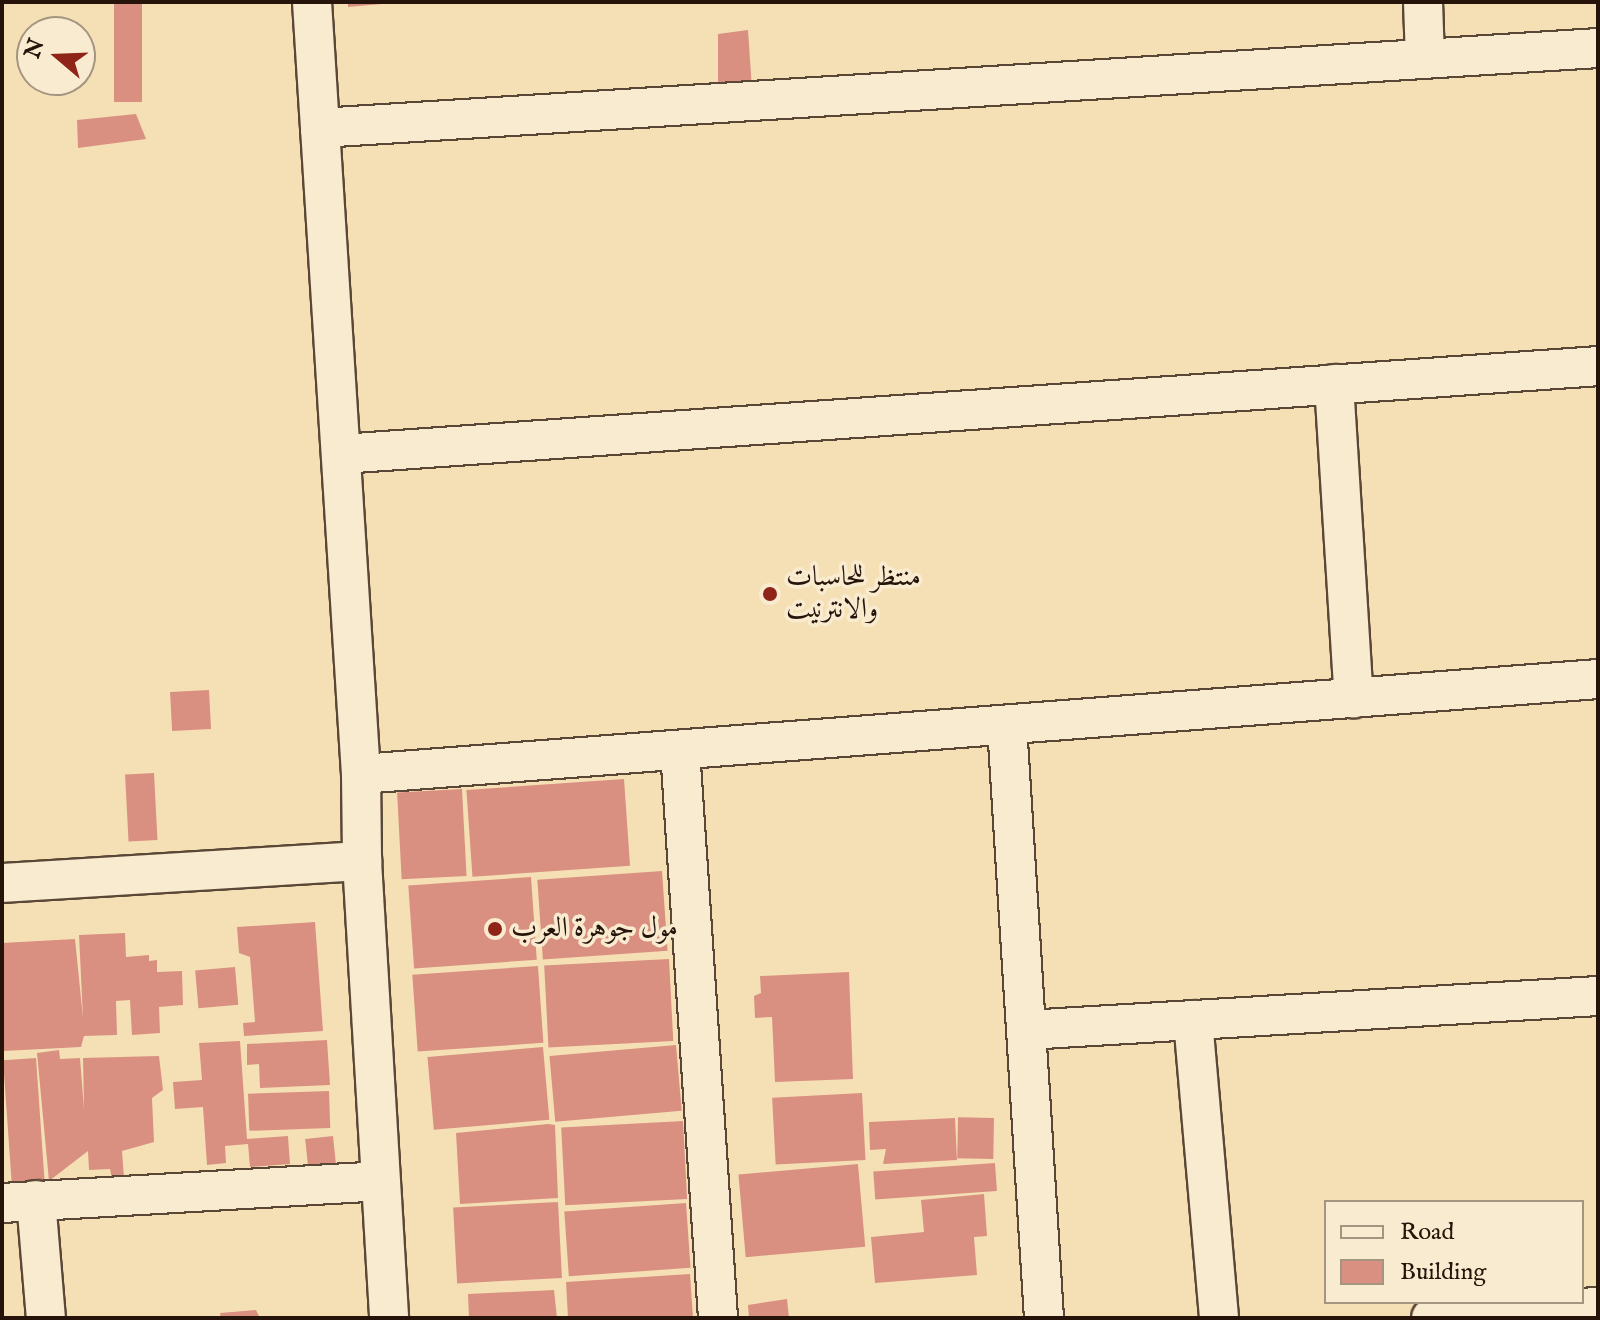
<!DOCTYPE html>
<html>
<head>
<meta charset="utf-8">
<style>
  body { margin:0 }
  #map { position:relative; width:1600px; height:1320px; overflow:hidden; background:#f5e0b6; font-family:"IM FELL English",Amiri,serif }
  div>[style] { position:absolute }
  .building>* { inset:0; background:#da9080; transform-origin:0 0 }
  .roads { filter:drop-shadow(2px 0 #5a4736) drop-shadow(-2px 0 #5a4736) drop-shadow(0 2px #5a4736) drop-shadow(0 -2px #5a4736) }
  .street>* { height:38px; margin:-19px; padding:0 19px; transform-origin:19px; border-radius:19px; background:#f8ebd0 }
  .dots>* { width:22px; height:22px; translate:-50% -50%; box-sizing:border-box; border:4px solid #f8ebd0; border-radius:50% }
  span { translate:-50% -50%; white-space:nowrap; text-align:center; line-height:1.15; -webkit-text-stroke:7px #f8ebd0; paint-order:stroke }
  .poi-label { font-size:28px; color:#26140b }
  .left { translate:0 -50%; text-align:left }
  .frame { position:absolute; inset:0; border:4px solid #26140b; pointer-events:none }
  .legend { position:absolute; left:1324px; top:1200px; width:260px; height:104px; box-sizing:border-box; background:#f8ebd0; border:2px solid #a49581; margin:0; padding:10px 14px; list-style:none; font-size:24px; color:#26140b }
  .legend li { display:flex; align-items:center; gap:16px; height:40px }
  .legend b { width:40px; border:2px solid #a49581 }
  .north { position:absolute; left:16px; top:16px; width:80px; height:80px; box-sizing:border-box; background:#f8ebd0; border:2px solid #a49581; border-radius:50%; rotate:289deg; font-size:22px; font-weight:700; line-height:32px; text-align:center; color:#26140b }
  .north::after { content:''; display:block; margin:auto; width:28px; height:36px; background:#8f2418; clip-path:polygon(50% 0,100% 100%,50% 72%,0 100%) }
</style>
</head>
<body>
<div id="map">
  <div class="building">
    <i style="left:114px;top:2px;width:28px;height:100px"></i>
    <i style="clip-path:polygon(348px 2px,382px 2px,382px 4px,348px 7px)"></i>
    <i style="clip-path:polygon(748px 30px,752px 89px,718px 97px,718px 34px)"></i>
    <i style="clip-path:polygon(136px 114px,146px 139px,78px 148px,77px 120px)"></i>
    <i style="left:209px;top:690px;width:39px;height:39px;rotate:87deg"></i>
    <i style="left:154px;top:773px;width:67px;height:29px;rotate:87deg"></i>
    <i style="left:624px;top:779px;width:87px;height:158px;rotate:86deg"></i>
    <i style="left:462px;top:789px;width:87px;height:65px;rotate:87deg"></i>
    <i style="left:662px;top:871px;width:80px;height:125px;rotate:86deg"></i>
    <i style="left:531px;top:877px;width:83px;height:123px;rotate:86deg"></i>
    <i style="clip-path:polygon(315px 922px,323px 1031px,244px 1036px,243px 1023px,255px 1022px,250px 957px,239px 953px,237px 927px)"></i>
    <i style="clip-path:polygon(125px 933px,126px 957px,149px 955px,149px 961px,157px 960px,157px 972px,182px 971px,183px 1005px,159px 1007px,160px 1033px,132px 1035px,130px 1000px,116px 1001px,117px 1035px,84px 1036px,81px 1047px,3px 1051px,2px 943px,75px 939px,83px 1018px,79px 935px)"></i>
    <i style="left:669px;top:959px;width:82px;height:125px;rotate:87deg"></i>
    <i style="left:538px;top:966px;width:77px;height:126px;rotate:86deg"></i>
    <i style="left:235px;top:967px;width:38px;height:40px;rotate:85deg"></i>
    <i style="clip-path:polygon(849px 972px,853px 1079px,775px 1082px,772px 1017px,755px 1018px,754px 996px,761px 993px,760px 976px)"></i>
    <i style="clip-path:polygon(327px 1040px,330px 1085px,260px 1088px,259px 1064px,247px 1065px,247px 1044px)"></i>
    <i style="clip-path:polygon(240px 1041px,247px 1139px,288px 1136px,290px 1164px,250px 1167px,248px 1144px,225px 1146px,226px 1163px,207px 1165px,203px 1107px,175px 1109px,173px 1082px,202px 1080px,199px 1043px)"></i>
    <i style="left:676px;top:1045px;width:66px;height:127px;rotate:85deg"></i>
    <i style="left:543px;top:1047px;width:73px;height:116px;rotate:85deg"></i>
    <i style="clip-path:polygon(59px 1050px,60px 1059px,80px 1058px,84px 1109px,83px 1058px,159px 1056px,163px 1090px,152px 1098px,154px 1142px,122px 1151px,124px 1178px,112px 1179px,110px 1169px,89px 1170px,88px 1151px,49px 1181px,37px 1053px)"></i>
    <i style="left:36px;top:1058px;width:127px;height:33px;rotate:86deg"></i>
    <i style="left:329px;top:1091px;width:37px;height:81px;rotate:88deg"></i>
    <i style="left:862px;top:1093px;width:67px;height:90px;rotate:87deg"></i>
    <i style="clip-path:polygon(955px 1118px,957px 1160px,883px 1164px,886px 1149px,870px 1150px,869px 1122px)"></i>
    <i style="left:994px;top:1118px;width:41px;height:36px;rotate:91deg"></i>
    <i style="left:683px;top:1121px;width:78px;height:122px;rotate:87deg"></i>
    <i style="clip-path:polygon(548px 1124px,555px 1125px,558px 1198px,460px 1204px,456px 1133px)"></i>
    <i style="left:333px;top:1136px;width:36px;height:28px;rotate:84deg"></i>
    <i style="left:995px;top:1163px;width:28px;height:122px;rotate:86deg"></i>
    <i style="left:858px;top:1164px;width:83px;height:120px;rotate:85deg"></i>
    <i style="clip-path:polygon(984px 1194px,987px 1236px,974px 1237px,977px 1275px,875px 1283px,871px 1237px,924px 1232px,921px 1200px)"></i>
    <i style="left:558px;top:1202px;width:76px;height:105px;rotate:87deg"></i>
    <i style="left:686px;top:1203px;width:65px;height:122px;rotate:86deg"></i>
    <i style="clip-path:polygon(690px 1274px,693px 1318px,568px 1318px,566px 1282px)"></i>
    <i style="clip-path:polygon(554px 1290px,557px 1318px,469px 1318px,468px 1294px)"></i>
    <i style="clip-path:polygon(787px 1299px,789px 1318px,749px 1318px,748px 1305px)"></i>
    <i style="clip-path:polygon(256px 1310px,260px 1318px,221px 1318px,220px 1313px)"></i>
  </div>
  <div class="roads">
    <div class="street">
      <i style="left:312px;top:2px;width:774px;rotate:86.37deg"></i>
      <i style="left:361px;top:774px;width:87px;rotate:89.3deg"></i>
      <i style="left:362px;top:861px;width:458px;rotate:86.6deg"></i>
      <i style="left:1423px;top:2px;width:57px;rotate:88deg"></i>
      <i style="left:320px;top:128px;width:1281px;rotate:-3.58deg"></i>
      <i style="left:1334px;top:384px;width:315px;rotate:86.4deg"></i>
      <i style="left:341px;top:454px;width:1260px;rotate:-4deg"></i>
      <i style="left:1007px;top:725px;width:594px;rotate:86.43deg"></i>
      <i style="left:680px;top:750px;width:569px;rotate:86.17deg"></i>
      <i style="left:361px;top:774px;width:1241px;rotate:-4.39deg"></i>
      <i style="left:2px;top:883px;width:361px;rotate:-3.5deg"></i>
      <i style="left:1193px;top:1020px;width:299px;rotate:85deg"></i>
      <i style="left:1026px;top:1030px;width:573px;rotate:-3.4deg"></i>
      <i style="left:36px;top:1200px;width:118px;rotate:85.2deg"></i>
      <i style="left:2px;top:1203px;width:379px;rotate:-3.3deg"></i>
      <i style="left:1431px;top:1318px;width:167px;rotate:-3.8deg"></i>
    </div>
  </div>
  <div class="dots">
    <i style="left:770px;top:594px;background:#8f2418"></i>
    <i style="left:495px;top:929px;background:#8f2418"></i>
  </div>
  <div class="poi-label">
    <span class="left" style="left:786px;top:594px">منتظر للحاسبات<br>والانترنيت</span>
    <span class="left" style="left:511px;top:929px">مول جوهرة العرب</span>
  </div>
  <div class="frame"></div>
  <ul class="legend">
  <li><b style="height:10px;background:#f8ebd0"></b>Road</li>
  <li><b style="height:22px;background:#da9080"></b>Building</li>
  </ul>
  <div class="north">N</div>
</div>
</body>
</html>
